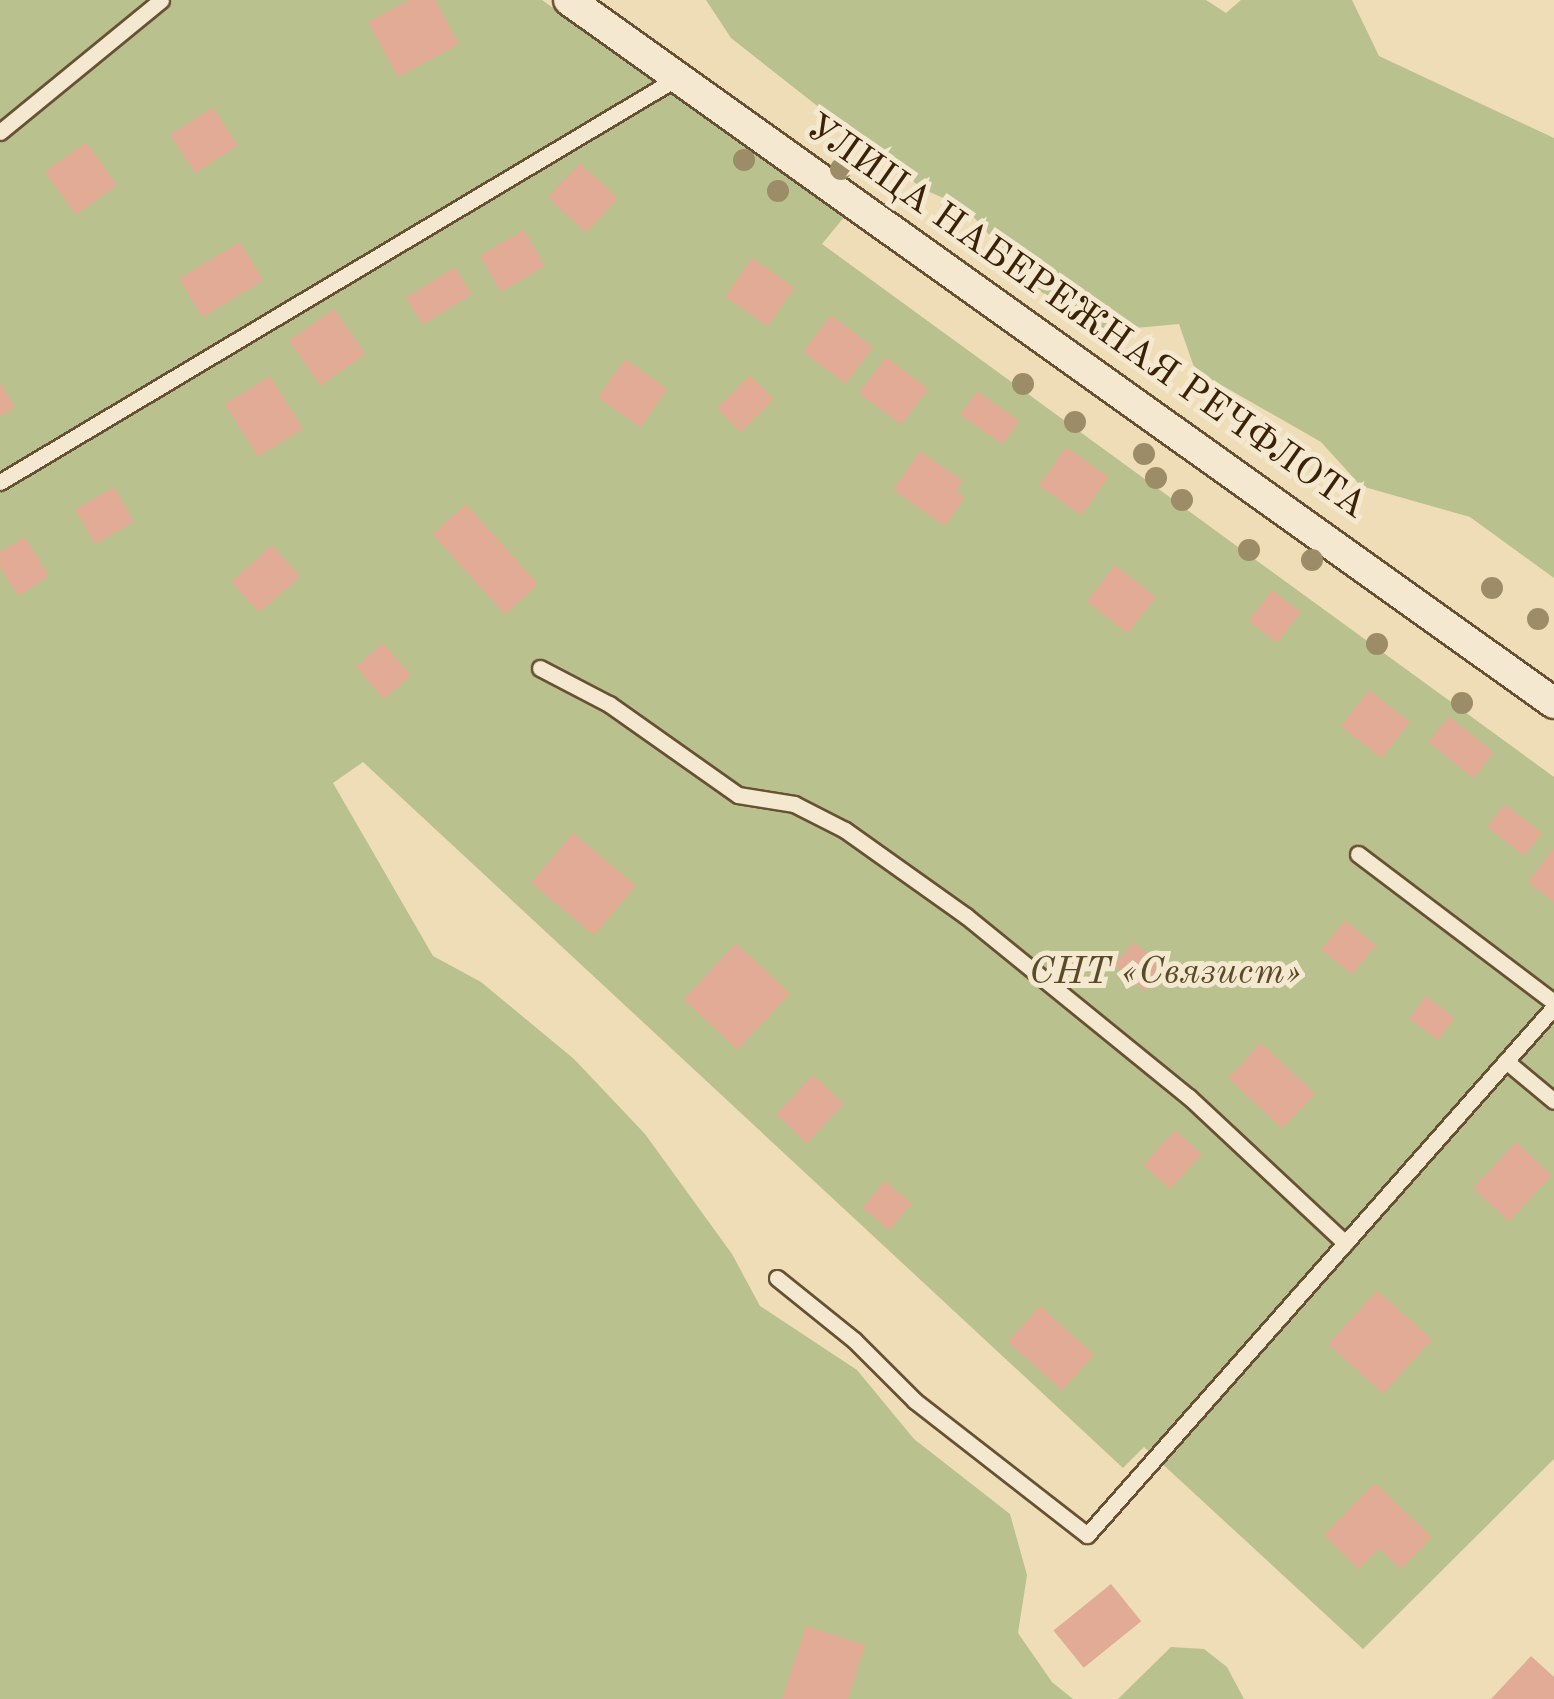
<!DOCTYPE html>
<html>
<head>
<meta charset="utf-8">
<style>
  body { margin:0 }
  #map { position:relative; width:1554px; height:1699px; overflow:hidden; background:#eeddb7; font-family:"Old Standard TT",serif }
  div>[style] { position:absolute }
  .green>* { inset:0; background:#b9c18e }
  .building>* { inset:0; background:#e1ab95; transform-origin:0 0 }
  .roads { filter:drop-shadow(2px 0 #685132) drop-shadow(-2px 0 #685132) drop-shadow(0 2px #685132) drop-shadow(0 -2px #685132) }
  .service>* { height:15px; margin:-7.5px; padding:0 7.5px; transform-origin:7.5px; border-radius:7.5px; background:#f4e9d0 }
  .minor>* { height:30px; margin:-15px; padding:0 15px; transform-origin:15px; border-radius:15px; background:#f4e9d0 }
  .trees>* { width:22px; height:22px; margin:-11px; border-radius:50%; background:#9d8c68 }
  span { translate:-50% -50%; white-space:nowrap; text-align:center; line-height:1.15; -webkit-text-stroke:10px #f4e9d0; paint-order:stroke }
  .street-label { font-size:38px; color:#3b2206 }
  .park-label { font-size:38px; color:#5a4a28; font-style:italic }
</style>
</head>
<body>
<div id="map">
  <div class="green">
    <i style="clip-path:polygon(0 0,542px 0,845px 216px,822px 244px,1554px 777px,1554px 1459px,1363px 1649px,1144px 1447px,1123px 1468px,363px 762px,333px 783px,433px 956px,481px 982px,574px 1059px,645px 1134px,732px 1254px,760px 1306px,857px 1370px,914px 1439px,1010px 1514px,1027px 1575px,1018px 1633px,1052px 1682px,1073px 1699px,0 1699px)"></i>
    <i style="clip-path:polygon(706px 0,1206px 0,1226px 13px,1241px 0,1352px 0,1379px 56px,1554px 138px,1554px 578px,1470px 517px,1361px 486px,1321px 442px,1195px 370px,1179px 324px,1103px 331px,1035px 288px,966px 208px,923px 189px,731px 38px)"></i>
    <i style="clip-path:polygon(1171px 1647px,1204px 1649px,1227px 1667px,1244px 1699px,1118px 1699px)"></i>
  </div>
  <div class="building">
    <i style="clip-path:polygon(409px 0,435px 0,459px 44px,398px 77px,368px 22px)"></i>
    <i style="left:213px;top:107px;width:46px;height:51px;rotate:57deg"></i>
    <i style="left:86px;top:142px;width:53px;height:51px;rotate:54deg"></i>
    <i style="left:580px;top:163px;width:52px;height:47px;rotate:43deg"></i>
    <i style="left:524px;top:230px;width:42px;height:51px;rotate:60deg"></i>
    <i style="left:240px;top:242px;width:45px;height:71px;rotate:59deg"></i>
    <i style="left:752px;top:258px;width:52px;height:47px;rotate:35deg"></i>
    <i style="left:455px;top:267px;width:32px;height:58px;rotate:58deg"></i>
    <i style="left:334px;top:309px;width:55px;height:55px;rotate:55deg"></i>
    <i style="left:831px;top:315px;width:53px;height:46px;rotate:37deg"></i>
    <i style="left:886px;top:357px;width:53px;height:45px;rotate:37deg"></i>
    <i style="left:625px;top:359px;width:52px;height:47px;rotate:35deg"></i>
    <i style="left:750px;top:375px;width:34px;height:47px;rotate:45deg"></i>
    <i style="left:270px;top:376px;width:62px;height:53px;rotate:58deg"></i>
    <i style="clip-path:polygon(0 382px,15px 408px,0 416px)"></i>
    <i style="left:977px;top:391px;width:52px;height:29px;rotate:35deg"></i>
    <i style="left:1066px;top:447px;width:52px;height:47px;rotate:35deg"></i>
    <i style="clip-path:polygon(920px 451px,963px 481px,956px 491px,965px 497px,945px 526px,893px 490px)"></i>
    <i style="left:114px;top:487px;width:40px;height:45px;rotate:60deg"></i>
    <i style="left:466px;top:504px;width:108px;height:45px;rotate:48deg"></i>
    <i style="clip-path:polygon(25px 537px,49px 576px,18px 596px,0 567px,0 552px)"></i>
    <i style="left:272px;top:545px;width:42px;height:55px;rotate:48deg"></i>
    <i style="left:1115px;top:565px;width:52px;height:46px;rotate:38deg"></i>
    <i style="left:1272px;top:590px;width:36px;height:39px;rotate:37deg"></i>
    <i style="left:383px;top:643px;width:43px;height:36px;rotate:49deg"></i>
    <i style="left:1369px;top:690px;width:52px;height:46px;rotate:38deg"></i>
    <i style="left:1449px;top:716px;width:58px;height:33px;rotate:39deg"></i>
    <i style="left:1505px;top:804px;width:47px;height:29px;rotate:38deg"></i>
    <i style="left:573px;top:833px;width:82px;height:65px;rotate:40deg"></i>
    <i style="clip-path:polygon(1554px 848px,1554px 902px,1528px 882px)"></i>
    <i style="left:1345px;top:920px;width:40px;height:38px;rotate:39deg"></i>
    <i style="left:1134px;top:942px;width:40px;height:30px;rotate:41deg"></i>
    <i style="left:736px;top:943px;width:74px;height:77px;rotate:43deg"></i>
    <i style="left:1426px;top:996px;width:36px;height:28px;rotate:37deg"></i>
    <i style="left:1261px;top:1043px;width:74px;height:48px;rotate:43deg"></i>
    <i style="left:813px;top:1075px;width:42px;height:54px;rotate:43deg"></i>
    <i style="left:1175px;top:1130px;width:36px;height:47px;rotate:42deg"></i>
    <i style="left:1516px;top:1142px;width:49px;height:63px;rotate:43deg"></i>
    <i style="left:885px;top:1181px;width:35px;height:35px;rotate:40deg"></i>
    <i style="left:1377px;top:1290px;width:74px;height:73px;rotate:42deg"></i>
    <i style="left:1040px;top:1306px;width:73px;height:48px;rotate:42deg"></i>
    <i style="clip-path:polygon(1375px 1483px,1432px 1537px,1401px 1569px,1379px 1548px,1359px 1569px,1324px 1535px)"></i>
    <i style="left:1111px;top:1584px;width:48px;height:74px;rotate:51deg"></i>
    <i style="clip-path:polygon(806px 1626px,865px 1645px,848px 1699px,782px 1699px)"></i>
    <i style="clip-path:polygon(1531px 1656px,1554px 1677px,1554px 1699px,1491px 1699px)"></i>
  </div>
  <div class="roads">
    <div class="service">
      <i style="left:0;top:132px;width:208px;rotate:-39.3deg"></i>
      <i style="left:0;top:482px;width:788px;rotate:-30.83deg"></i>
      <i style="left:540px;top:668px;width:78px;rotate:27.6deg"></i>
      <i style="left:609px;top:704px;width:158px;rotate:35.2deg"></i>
      <i style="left:738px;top:795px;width:57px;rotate:9.1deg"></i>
      <i style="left:794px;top:804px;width:57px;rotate:27deg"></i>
      <i style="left:845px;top:830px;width:148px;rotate:35.4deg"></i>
      <i style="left:966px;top:916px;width:287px;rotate:39.1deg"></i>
      <i style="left:1189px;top:1097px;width:214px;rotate:43.1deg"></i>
      <i style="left:1358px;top:854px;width:246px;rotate:37.1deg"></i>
      <i style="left:1506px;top:1061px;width:62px;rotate:39.8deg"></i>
      <i style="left:777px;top:1278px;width:99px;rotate:38.8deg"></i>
      <i style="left:854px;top:1340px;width:86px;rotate:45deg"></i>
      <i style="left:915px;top:1401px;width:218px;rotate:37.9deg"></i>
      <i style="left:1087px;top:1535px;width:705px;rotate:-48.51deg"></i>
    </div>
    <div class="minor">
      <i style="left:569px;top:0;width:1210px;rotate:35.52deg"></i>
    </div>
  </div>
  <div class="trees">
    <i style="left:744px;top:160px"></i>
    <i style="left:841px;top:169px"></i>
    <i style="left:778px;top:191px"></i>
    <i style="left:1023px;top:384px"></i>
    <i style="left:1075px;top:422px"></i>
    <i style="left:1144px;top:454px"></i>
    <i style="left:1156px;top:478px"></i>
    <i style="left:1182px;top:500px"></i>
    <i style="left:1249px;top:550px"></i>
    <i style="left:1312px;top:560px"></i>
    <i style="left:1492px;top:588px"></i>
    <i style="left:1538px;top:619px"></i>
    <i style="left:1377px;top:644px"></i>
    <i style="left:1462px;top:703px"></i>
  </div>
  <div class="street-label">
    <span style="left:1085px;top:318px;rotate:35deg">УЛИЦА НАБЕРЕЖНАЯ РЕЧФЛОТА</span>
  </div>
  <div class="park-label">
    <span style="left:1165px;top:974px">СНТ «Связист»</span>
  </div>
</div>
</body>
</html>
